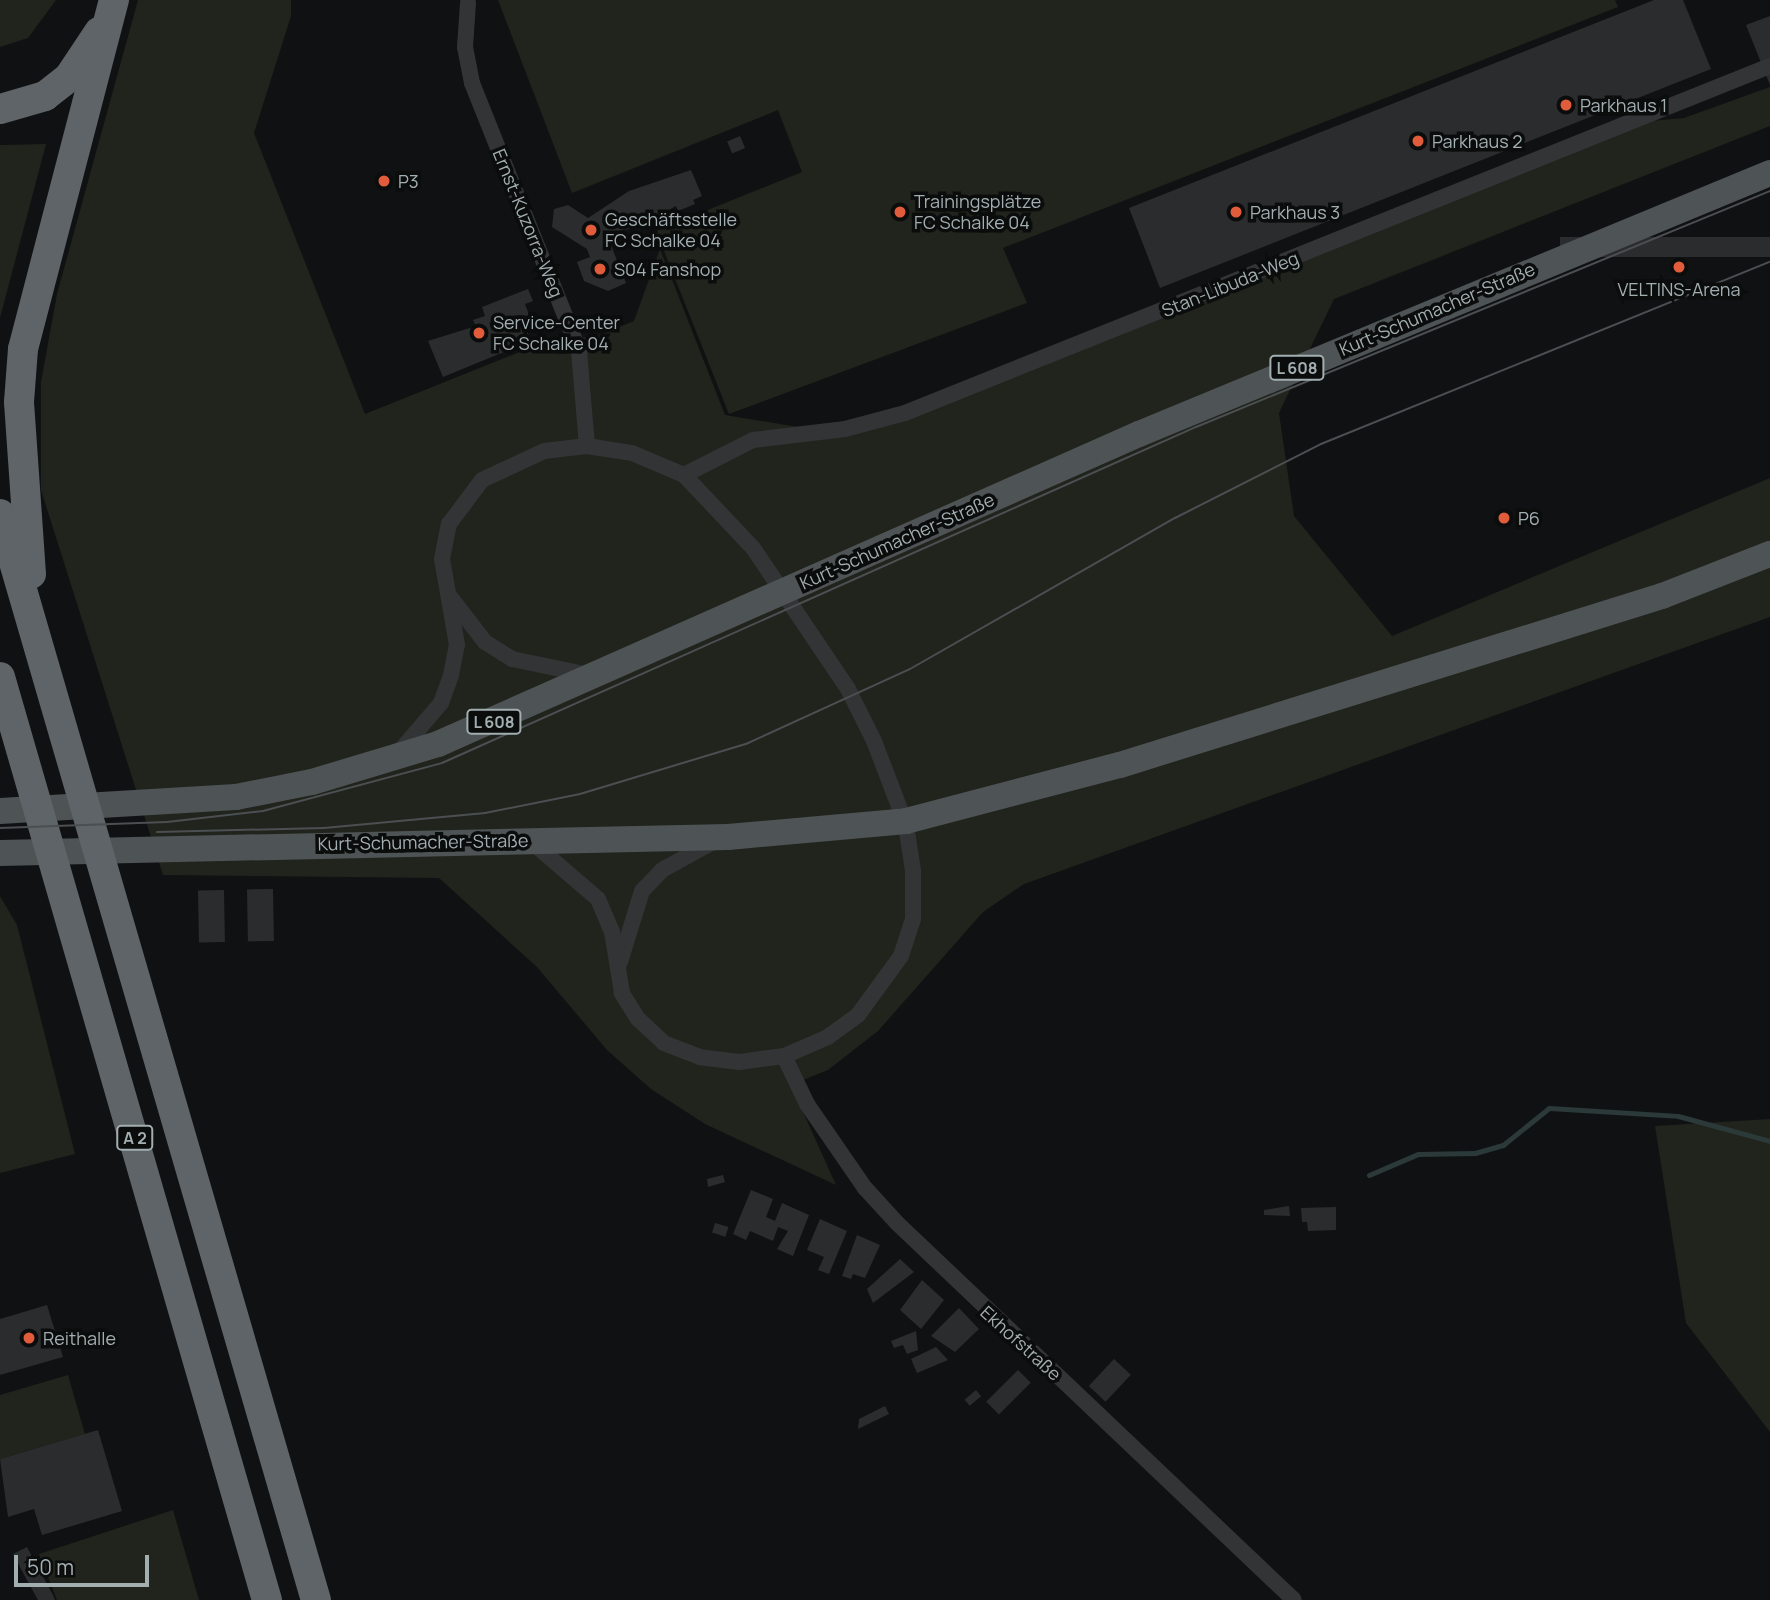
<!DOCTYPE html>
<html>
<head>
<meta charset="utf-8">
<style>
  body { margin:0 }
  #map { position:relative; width:1770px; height:1600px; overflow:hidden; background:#101112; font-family:Manrope,sans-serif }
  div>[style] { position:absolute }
  .green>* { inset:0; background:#20241d }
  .stream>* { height:5px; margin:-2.5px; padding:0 2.5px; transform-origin:2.5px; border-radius:2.5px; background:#2b3939 }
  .building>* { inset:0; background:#2b2c2d; transform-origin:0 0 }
  .street>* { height:16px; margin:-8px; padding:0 8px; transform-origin:8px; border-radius:8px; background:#323436 }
  .primary>* { height:26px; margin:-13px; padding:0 13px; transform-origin:13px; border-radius:13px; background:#4e5355 }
  .highway>* { height:30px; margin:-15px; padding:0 15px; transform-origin:15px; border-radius:15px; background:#5e6467 }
  .tram>* { height:2px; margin:-1px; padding:0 1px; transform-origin:1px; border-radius:1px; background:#4b4f51 }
  .dots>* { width:19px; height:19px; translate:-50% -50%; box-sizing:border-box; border:4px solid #0b0c0c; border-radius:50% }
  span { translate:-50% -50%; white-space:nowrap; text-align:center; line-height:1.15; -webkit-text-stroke:7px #0b0c0c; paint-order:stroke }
  .shield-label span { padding:2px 5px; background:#0b0c0c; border:2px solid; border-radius:5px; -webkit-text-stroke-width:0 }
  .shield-label { font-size:16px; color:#a3aeb1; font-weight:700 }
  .poi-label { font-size:18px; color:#a3aeb1 }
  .left { translate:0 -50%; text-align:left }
  .street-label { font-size:18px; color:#a3aeb1 }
  .scale { position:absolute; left:14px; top:1555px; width:135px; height:32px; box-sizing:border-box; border:4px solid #a3aeb1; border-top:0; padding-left:9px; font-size:21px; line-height:24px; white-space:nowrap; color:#a3aeb1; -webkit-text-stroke:5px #0b0c0c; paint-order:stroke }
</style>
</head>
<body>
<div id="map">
  <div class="green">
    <i style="clip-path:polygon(0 0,56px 0,28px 38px,0 47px)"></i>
    <i style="clip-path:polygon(138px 0,291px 0,291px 16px,254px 133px,365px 414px,562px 335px,593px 338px,634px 321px,660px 249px,725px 415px,810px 429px,874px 425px,1639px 122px,1684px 118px,1770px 87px,1770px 126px,1334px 299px,1279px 413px,1294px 516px,1392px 636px,1770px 478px,1770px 617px,1024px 884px,983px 912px,878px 1031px,828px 1070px,791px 1085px,836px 1185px,705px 1124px,651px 1089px,607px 1050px,537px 967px,439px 878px,163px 875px,41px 490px,41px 382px,57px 294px)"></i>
    <i style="clip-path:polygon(498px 0,1615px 0,1618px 7px,1003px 248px,1027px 303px,729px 414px,656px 231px,802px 172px,778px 110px,572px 193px)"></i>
    <i style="clip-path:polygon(46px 144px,0 318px,0 145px)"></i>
    <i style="clip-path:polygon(0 896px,17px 925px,75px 1154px,0 1173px)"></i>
    <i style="clip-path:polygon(1770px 1119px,1770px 1432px,1686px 1323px,1655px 1126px)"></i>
    <i style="clip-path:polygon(68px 1375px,85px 1434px,0 1459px,0 1395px)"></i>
    <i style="clip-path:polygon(173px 1510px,199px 1600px,57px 1600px,39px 1554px)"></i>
  </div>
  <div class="stream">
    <i style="left:1369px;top:1175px;width:53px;rotate:-23.2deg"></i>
    <i style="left:1418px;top:1154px;width:57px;rotate:-1deg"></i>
    <i style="left:1475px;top:1153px;width:29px;rotate:-16deg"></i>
    <i style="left:1503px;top:1145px;width:59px;rotate:-38.8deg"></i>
    <i style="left:1549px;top:1108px;width:129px;rotate:3.5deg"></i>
    <i style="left:1678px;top:1116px;width:95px;rotate:15.2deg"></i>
  </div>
  <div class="building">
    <i style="clip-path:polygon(1654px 0,1683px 0,1711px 69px,1160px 288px,1129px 208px)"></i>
    <i style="clip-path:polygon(1770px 16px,1770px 85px,1746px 25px)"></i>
    <i style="left:740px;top:136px;width:13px;height:14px;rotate:67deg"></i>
    <i style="clip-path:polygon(691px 170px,702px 196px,693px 200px,695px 204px,678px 211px,676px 206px,635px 228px,606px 233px,626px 283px,608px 291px,584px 281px,577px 262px,590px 257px,587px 249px,552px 227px,554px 209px,568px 205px,588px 218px,629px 191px)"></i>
    <i style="left:1770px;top:237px;width:20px;height:210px;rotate:90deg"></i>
    <i style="clip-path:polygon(528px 289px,533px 301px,525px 304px,531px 320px,524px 323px,531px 341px,443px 377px,428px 341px,476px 326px,473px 320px,485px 316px,482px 307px)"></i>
    <i style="left:273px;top:889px;width:52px;height:26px;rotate:89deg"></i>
    <i style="left:224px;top:890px;width:52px;height:26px;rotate:89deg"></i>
    <i style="clip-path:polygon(723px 1175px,725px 1182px,708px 1187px,707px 1179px)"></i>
    <i style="clip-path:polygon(751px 1190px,773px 1199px,766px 1217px,775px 1221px,782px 1203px,809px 1215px,793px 1256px,777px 1249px,788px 1231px,778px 1227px,773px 1241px,750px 1231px,746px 1240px,733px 1234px)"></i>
    <i style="clip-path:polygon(1289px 1206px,1290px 1216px,1264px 1215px,1264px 1210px)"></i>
    <i style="clip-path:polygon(1336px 1207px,1336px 1230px,1308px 1231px,1307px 1222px,1302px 1222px,1301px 1208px)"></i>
    <i style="clip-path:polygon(820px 1219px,847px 1231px,829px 1274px,818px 1270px,824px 1257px,807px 1250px)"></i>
    <i style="left:715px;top:1223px;width:14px;height:10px;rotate:17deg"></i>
    <i style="clip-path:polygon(857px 1235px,880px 1245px,865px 1278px,853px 1274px,851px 1279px,842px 1276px)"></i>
    <i style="clip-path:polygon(900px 1259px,914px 1272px,873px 1303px,867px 1289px)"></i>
    <i style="clip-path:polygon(922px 1280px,944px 1300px,921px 1329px,900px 1310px)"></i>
    <i style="clip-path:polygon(47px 1305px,63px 1357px,0 1375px,0 1319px)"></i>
    <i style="clip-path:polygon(959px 1308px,979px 1329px,955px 1352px,931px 1336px)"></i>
    <i style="clip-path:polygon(916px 1331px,918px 1350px,907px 1354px,903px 1345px,894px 1348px,891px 1341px)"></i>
    <i style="clip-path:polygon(936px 1347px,948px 1360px,917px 1373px,911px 1359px)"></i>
    <i style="left:1114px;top:1359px;width:23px;height:37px;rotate:43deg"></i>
    <i style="left:1018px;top:1370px;width:18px;height:45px;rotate:45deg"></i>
    <i style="left:976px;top:1390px;width:8px;height:15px;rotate:50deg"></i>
    <i style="clip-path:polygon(885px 1406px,889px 1414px,858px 1429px,859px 1419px)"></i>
    <i style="clip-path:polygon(98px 1430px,122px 1511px,42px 1535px,34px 1509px,8px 1517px,0 1459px)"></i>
    <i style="clip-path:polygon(27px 1547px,53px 1595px,55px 1600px,38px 1600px,28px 1582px,13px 1554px)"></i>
  </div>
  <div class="street">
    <i style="left:468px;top:3px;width:44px;rotate:93.9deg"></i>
    <i style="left:465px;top:47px;width:37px;rotate:79deg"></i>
    <i style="left:472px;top:83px;width:289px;rotate:68.2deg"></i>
    <i style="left:579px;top:351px;width:95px;rotate:85.2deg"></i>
    <i style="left:684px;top:475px;width:77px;rotate:-26.9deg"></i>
    <i style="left:753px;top:440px;width:93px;rotate:-6.8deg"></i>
    <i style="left:845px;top:429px;width:62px;rotate:-14.9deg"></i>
    <i style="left:905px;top:413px;width:932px;rotate:-21.86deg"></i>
    <i style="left:451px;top:598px;width:56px;rotate:52.3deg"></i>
    <i style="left:485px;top:642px;width:32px;rotate:32deg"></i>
    <i style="left:512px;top:659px;width:79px;rotate:11.7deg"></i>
    <i style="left:399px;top:752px;width:65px;rotate:-49.4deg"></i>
    <i style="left:441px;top:703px;width:30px;rotate:-70deg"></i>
    <i style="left:451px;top:675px;width:31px;rotate:-79deg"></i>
    <i style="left:457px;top:645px;width:87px;rotate:-99.9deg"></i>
    <i style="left:442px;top:559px;width:36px;rotate:-79deg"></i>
    <i style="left:449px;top:524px;width:55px;rotate:-53.1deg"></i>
    <i style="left:482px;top:480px;width:68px;rotate:-25.1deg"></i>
    <i style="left:544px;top:451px;width:43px;rotate:-6.6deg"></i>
    <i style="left:587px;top:446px;width:46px;rotate:8.8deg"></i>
    <i style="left:632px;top:453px;width:56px;rotate:22.9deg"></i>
    <i style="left:684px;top:475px;width:100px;rotate:46.6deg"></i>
    <i style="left:753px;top:548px;width:170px;rotate:56deg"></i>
    <i style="left:848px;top:689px;width:58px;rotate:63.4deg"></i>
    <i style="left:874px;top:741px;width:90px;rotate:69.1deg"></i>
    <i style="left:906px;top:825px;width:47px;rotate:81.3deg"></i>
    <i style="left:913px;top:871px;width:48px;rotate:90deg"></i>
    <i style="left:913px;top:919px;width:39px;rotate:108deg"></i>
    <i style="left:901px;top:956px;width:73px;rotate:126.1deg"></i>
    <i style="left:858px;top:1015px;width:37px;rotate:144deg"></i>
    <i style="left:828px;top:1037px;width:48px;rotate:156.6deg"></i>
    <i style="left:784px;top:1056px;width:45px;rotate:172.4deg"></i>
    <i style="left:739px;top:1062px;width:39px;rotate:-173deg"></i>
    <i style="left:700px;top:1057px;width:39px;rotate:-159deg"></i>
    <i style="left:664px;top:1043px;width:35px;rotate:-137deg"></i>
    <i style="left:638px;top:1019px;width:31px;rotate:-122deg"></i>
    <i style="left:622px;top:993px;width:62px;rotate:-99.3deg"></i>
    <i style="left:612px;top:932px;width:36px;rotate:-113deg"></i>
    <i style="left:598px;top:899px;width:86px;rotate:-139.3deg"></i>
    <i style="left:620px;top:962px;width:74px;rotate:-72.8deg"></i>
    <i style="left:642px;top:891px;width:29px;rotate:-46deg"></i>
    <i style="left:662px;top:870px;width:56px;rotate:-28.9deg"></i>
    <i style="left:784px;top:1056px;width:53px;rotate:64.4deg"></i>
    <i style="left:807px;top:1104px;width:102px;rotate:55.4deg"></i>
    <i style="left:865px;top:1188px;width:47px;rotate:47.6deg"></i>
    <i style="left:897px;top:1223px;width:547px;rotate:43.52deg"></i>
  </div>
  <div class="primary">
    <i style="left:0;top:811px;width:236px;rotate:-3.4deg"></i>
    <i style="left:236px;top:797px;width:77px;rotate:-11.2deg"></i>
    <i style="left:312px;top:782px;width:132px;rotate:-16.8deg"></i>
    <i style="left:438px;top:744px;width:766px;rotate:-23.86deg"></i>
    <i style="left:1139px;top:434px;width:683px;rotate:-22.47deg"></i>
    <i style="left:0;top:853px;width:728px;rotate:-1.26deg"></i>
    <i style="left:728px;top:837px;width:179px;rotate:-5.1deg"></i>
    <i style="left:906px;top:821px;width:221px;rotate:-14.7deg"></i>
    <i style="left:1120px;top:765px;width:568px;rotate:-17.32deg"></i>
    <i style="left:1662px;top:596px;width:116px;rotate:-21.3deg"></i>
  </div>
  <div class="highway">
    <i style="left:0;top:109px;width:47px;rotate:-16.1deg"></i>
    <i style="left:45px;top:96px;width:31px;rotate:-38deg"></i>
    <i style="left:69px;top:77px;width:54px;rotate:-56.3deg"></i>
    <i style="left:0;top:514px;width:1131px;rotate:73.78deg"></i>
    <i style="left:31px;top:574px;width:172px;rotate:-94deg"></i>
    <i style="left:19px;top:402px;width:53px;rotate:-85.7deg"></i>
    <i style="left:23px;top:349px;width:361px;rotate:-75.4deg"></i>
    <i style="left:0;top:677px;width:961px;rotate:73.87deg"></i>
  </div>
  <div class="tram">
    <i style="left:0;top:828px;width:167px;rotate:-2.1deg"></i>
    <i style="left:167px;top:822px;width:97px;rotate:-6.5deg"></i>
    <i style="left:263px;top:811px;width:185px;rotate:-15deg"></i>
    <i style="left:442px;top:763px;width:825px;rotate:-24.02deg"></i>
    <i style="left:1196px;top:427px;width:621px;rotate:-22.35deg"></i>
    <i style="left:157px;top:832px;width:167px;rotate:-1.4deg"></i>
    <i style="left:324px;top:828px;width:162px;rotate:-5.3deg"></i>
    <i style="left:485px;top:813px;width:97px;rotate:-11.3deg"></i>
    <i style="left:580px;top:794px;width:173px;rotate:-16.8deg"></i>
    <i style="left:746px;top:744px;width:180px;rotate:-24.6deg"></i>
    <i style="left:910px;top:669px;width:305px;rotate:-29.7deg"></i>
    <i style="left:1175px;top:518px;width:164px;rotate:-26.9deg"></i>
    <i style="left:1321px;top:444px;width:484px;rotate:-22.1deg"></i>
  </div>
  <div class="dots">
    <i style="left:1566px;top:105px;background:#e05c3a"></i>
    <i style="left:1418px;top:141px;background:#e05c3a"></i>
    <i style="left:384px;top:181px;background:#e05c3a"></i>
    <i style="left:900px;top:212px;background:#e05c3a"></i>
    <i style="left:1236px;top:212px;background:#e05c3a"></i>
    <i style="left:591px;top:230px;background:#e05c3a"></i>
    <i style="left:1679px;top:267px;background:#e05c3a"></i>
    <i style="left:600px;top:269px;background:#e05c3a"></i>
    <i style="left:479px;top:333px;background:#e05c3a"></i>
    <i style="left:1504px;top:518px;background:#e05c3a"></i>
    <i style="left:29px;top:1338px;background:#e05c3a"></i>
  </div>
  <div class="shield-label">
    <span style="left:1297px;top:368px">L 608</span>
    <span style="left:494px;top:722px">L 608</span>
    <span style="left:135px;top:1138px">A 2</span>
  </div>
  <div class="poi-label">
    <span class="left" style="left:1580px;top:105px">Parkhaus 1</span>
    <span class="left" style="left:1432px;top:141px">Parkhaus 2</span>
    <span class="left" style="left:398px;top:181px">P3</span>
    <span class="left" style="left:914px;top:212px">Trainingsplätze<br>FC Schalke 04</span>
    <span class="left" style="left:1250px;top:212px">Parkhaus 3</span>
    <span class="left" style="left:605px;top:230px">Geschäftsstelle<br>FC Schalke 04</span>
    <span class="left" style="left:614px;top:269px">S04 Fanshop</span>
    <span style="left:1679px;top:289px">VELTINS-Arena</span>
    <span class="left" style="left:493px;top:333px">Service-Center<br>FC Schalke 04</span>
    <span class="left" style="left:1518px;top:518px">P6</span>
    <span class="left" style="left:43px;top:1338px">Reithalle</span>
  </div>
  <div class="street-label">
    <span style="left:528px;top:223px;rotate:68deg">Ernst-Kuzorra-Weg</span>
    <span style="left:1230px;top:284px;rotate:-22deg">Stan-Libuda-Weg</span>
    <span style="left:1437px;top:309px;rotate:-23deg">Kurt-Schumacher-Straße</span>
    <span style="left:897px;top:541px;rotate:-24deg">Kurt-Schumacher-Straße</span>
    <span style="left:423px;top:842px;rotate:-1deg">Kurt-Schumacher-Straße</span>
    <span style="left:1021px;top:1343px;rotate:42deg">Ekhofstraße</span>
  </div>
  <div class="scale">50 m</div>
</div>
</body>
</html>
